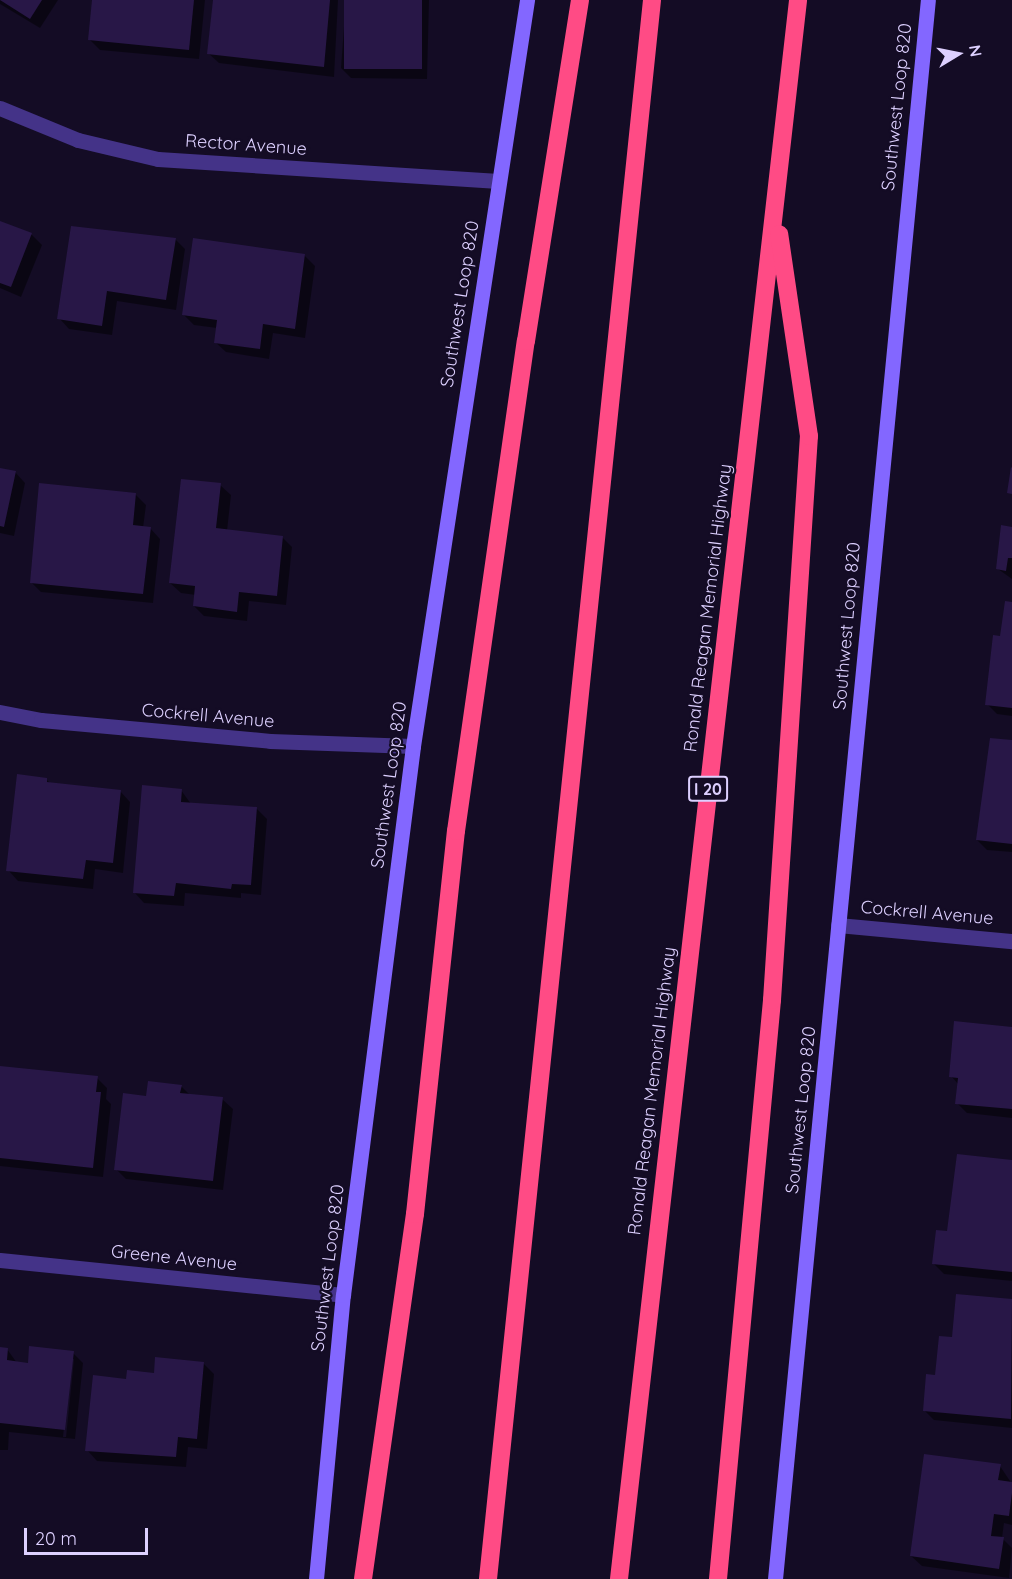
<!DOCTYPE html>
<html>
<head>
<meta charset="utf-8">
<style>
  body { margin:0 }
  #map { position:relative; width:1012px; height:1579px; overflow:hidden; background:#140c25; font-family:Quicksand,sans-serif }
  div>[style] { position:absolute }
  .shadow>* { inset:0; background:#0007 }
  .building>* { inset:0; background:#281747; transform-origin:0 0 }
  .minor>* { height:15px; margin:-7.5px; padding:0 7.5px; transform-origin:7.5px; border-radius:7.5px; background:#438 }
  .secondary>* { height:15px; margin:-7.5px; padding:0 7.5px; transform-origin:7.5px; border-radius:7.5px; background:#8367ff }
  .motorway>* { height:18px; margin:-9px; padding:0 9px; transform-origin:9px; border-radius:9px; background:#ff4b85 }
  span { translate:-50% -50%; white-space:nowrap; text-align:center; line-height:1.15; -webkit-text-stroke:4.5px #140c25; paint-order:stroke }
  .shield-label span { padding:2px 4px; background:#140c25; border:2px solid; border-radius:4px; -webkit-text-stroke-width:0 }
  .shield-label { font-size:16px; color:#ddd0ff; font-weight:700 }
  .street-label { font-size:18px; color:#ddd0ff }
  .north { position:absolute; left:928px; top:24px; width:60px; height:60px; -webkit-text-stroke:4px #140c25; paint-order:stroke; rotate:80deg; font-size:16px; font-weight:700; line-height:24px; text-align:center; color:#ddd0ff }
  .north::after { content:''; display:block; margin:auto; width:21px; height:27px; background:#ddd0ff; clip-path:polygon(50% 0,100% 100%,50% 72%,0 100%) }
  .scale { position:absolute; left:24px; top:1528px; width:124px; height:27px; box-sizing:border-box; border:3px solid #ddd0ff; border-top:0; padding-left:8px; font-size:18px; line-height:21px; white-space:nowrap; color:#ddd0ff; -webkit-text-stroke:4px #140c25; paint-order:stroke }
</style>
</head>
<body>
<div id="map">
  <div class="shadow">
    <i style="clip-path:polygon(0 0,58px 0,40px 28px,0 4px)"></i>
    <i style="clip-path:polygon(93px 0,205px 0,199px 59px,100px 50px,89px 39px)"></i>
    <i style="clip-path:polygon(214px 0,338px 0,334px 77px,219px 63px,208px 53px)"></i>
    <i style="clip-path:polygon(346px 0,429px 0,427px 79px,351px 78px,341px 68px)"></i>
    <i style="clip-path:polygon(0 222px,32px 235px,42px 245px,21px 297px,0 288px)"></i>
    <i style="clip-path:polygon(175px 239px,185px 249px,176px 310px,117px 301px,112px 335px,69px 329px,59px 318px)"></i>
    <i style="clip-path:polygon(304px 255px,315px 266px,305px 338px,273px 333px,269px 359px,226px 352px,215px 342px,217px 328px,194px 325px,184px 315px)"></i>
    <i style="clip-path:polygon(0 469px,15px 472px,25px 483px,14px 536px,0 533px)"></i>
    <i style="clip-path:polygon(220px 485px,231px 495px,227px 531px,282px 537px,292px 547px,286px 605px,249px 601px,247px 621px,204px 616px,194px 606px,196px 595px,181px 593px,170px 583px)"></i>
    <i style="clip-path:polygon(135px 494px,146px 505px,143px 528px,150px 528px,160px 539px,153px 603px,41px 592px,31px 582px)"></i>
    <i style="clip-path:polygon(1012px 528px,1012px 527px,1012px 579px,998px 569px)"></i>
    <i style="clip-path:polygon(1012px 603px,1012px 716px,997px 714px,987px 704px)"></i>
    <i style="clip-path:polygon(1012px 742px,1012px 852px,987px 850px,977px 840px)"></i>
    <i style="clip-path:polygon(46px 779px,51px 784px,120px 791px,130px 802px,123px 873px,95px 869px,93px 889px,18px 881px,8px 870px)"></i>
    <i style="clip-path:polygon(181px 790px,191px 804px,257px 809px,267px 819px,261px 895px,241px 893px,241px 898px,185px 893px,184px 906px,144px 903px,134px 892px)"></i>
    <i style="clip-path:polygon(1012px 1028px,1012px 1118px,967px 1113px,957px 1103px,959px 1085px,951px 1076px)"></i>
    <i style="clip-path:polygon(0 1067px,97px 1078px,107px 1088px,106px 1099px,111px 1104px,103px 1177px,0 1166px)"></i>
    <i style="clip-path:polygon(181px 1086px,190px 1095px,222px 1099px,233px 1109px,223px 1190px,126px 1179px,116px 1169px,147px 1098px)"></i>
    <i style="clip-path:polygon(1012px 1161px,1012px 1281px,944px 1274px,934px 1264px,948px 1233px)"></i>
    <i style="clip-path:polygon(958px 1295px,1012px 1300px,1012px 1428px,934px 1420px,924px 1410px,954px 1339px)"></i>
    <i style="clip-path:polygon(evenodd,0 1348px,7px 1349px,17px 1363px,29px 1365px,73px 1353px,83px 1363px,75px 1439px,9px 1432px,8px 1450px,0 1450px,0 1348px,71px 1359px,74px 1359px,66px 1437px,63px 1437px,71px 1359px)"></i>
    <i style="clip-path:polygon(203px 1363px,214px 1374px,207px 1449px,188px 1447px,186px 1467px,97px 1461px,87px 1450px,127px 1380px)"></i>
    <i style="clip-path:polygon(1000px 1466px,1012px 1484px,1012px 1525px,1004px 1523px,1002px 1538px,1012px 1548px,1009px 1578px,922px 1566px,911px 1556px)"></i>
  </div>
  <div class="building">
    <i style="clip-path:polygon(0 0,42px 0,30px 19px)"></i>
    <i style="clip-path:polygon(92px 0,194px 0,189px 50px,88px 40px)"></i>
    <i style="clip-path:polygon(213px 0,330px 0,324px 67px,207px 54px)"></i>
    <i style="left:344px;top:0;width:78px;height:69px"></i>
    <i style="clip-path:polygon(0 221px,32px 233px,11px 287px,0 283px)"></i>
    <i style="clip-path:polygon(71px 226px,176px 238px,166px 300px,107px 291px,102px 326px,57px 319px)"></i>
    <i style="clip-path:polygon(193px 238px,305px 254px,295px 329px,263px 324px,260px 349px,214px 343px,217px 320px,182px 315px)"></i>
    <i style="clip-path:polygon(1011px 467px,1012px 468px,1012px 494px,1007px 493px)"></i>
    <i style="clip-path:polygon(0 468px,16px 471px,4px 527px,0 526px)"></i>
    <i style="clip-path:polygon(181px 479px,221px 483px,216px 528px,283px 536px,277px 596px,239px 592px,237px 612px,193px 606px,195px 586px,169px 583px)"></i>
    <i style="clip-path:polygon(39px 483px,136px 493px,133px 525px,151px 527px,143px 594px,30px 583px)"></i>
    <i style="clip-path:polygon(1001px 525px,1012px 527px,1012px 558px,1008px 558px,1006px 571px,996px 569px)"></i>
    <i style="clip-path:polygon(1005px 601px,1012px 602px,1012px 708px,985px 705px,993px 635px,1000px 636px)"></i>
    <i style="clip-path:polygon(990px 738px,1012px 740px,1012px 844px,976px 840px)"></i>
    <i style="clip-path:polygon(17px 774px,47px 778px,47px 782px,121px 790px,113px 863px,86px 860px,83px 879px,6px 871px)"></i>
    <i style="clip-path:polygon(142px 785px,182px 789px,181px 802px,257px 807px,251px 885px,232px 884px,231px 889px,176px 883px,174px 896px,133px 893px)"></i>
    <i style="clip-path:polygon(954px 1021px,1012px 1027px,1012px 1109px,955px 1104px,958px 1078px,949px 1077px)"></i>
    <i style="clip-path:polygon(0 1066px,98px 1076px,96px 1092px,101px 1092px,93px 1168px,0 1158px)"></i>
    <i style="clip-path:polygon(148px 1081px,182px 1085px,180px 1093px,223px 1097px,213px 1181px,114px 1170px,123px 1093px,146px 1096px)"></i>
    <i style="clip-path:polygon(957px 1154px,1012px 1160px,1012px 1272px,932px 1264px,936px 1230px,947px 1231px)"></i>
    <i style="clip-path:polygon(956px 1294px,1012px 1299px,1011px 1419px,923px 1411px,926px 1374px,935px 1375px,939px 1336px,952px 1337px)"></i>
    <i style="clip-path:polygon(29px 1346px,74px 1351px,65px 1430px,0 1423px,0 1347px,8px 1348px,7px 1360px,28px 1363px)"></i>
    <i style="clip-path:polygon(155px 1357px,204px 1362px,197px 1439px,178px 1437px,176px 1457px,85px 1451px,93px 1375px,126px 1379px,127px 1370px,154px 1373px)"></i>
    <i style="clip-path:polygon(924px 1454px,1001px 1464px,998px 1480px,1012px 1482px,1012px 1493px,1009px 1516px,994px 1514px,991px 1536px,1004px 1537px,999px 1569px,910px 1556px)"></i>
  </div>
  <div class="minor">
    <i style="left:0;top:108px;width:84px;rotate:22.3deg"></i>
    <i style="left:78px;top:140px;width:82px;rotate:13.4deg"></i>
    <i style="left:158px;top:159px;width:341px;rotate:3.7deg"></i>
    <i style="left:0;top:712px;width:42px;rotate:11deg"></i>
    <i style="left:41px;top:720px;width:230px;rotate:5.2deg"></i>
    <i style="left:270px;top:741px;width:143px;rotate:2deg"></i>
    <i style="left:838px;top:925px;width:175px;rotate:5.3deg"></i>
    <i style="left:0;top:1260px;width:345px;rotate:5.8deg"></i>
  </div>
  <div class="secondary">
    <i style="left:316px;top:1579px;width:285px;rotate:-84.6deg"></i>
    <i style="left:343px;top:1295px;width:553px;rotate:-82.73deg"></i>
    <i style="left:413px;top:746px;width:755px;rotate:-81.31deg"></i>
    <i style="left:775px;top:1579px;width:1586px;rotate:-84.47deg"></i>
  </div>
  <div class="motorway">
    <i style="left:363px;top:1579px;width:369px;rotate:-81.9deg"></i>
    <i style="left:415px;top:1214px;width:385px;rotate:-83.9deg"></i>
    <i style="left:456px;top:831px;width:495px;rotate:-81.9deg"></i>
    <i style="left:526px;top:341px;width:345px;rotate:-81deg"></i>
    <i style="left:488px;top:1579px;width:1587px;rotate:-84.07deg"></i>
    <i style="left:619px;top:1579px;width:1589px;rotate:-83.53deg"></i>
    <i style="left:718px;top:1579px;width:582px;rotate:-84.67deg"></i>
    <i style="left:772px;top:1000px;width:565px;rotate:-86.25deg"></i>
    <i style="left:809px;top:436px;width:204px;rotate:-98.4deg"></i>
  </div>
  <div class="shield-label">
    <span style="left:708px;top:789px">I 20</span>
  </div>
  <div class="street-label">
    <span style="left:897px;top:107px;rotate:-84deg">Southwest Loop 820</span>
    <span style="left:246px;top:145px;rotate:4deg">Rector Avenue</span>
    <span style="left:460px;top:304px;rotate:-81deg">Southwest Loop 820</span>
    <span style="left:708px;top:608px;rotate:-83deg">Ronald Reagan Memorial Highway</span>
    <span style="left:847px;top:626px;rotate:-85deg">Southwest Loop 820</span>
    <span style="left:208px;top:716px;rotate:5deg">Cockrell Avenue</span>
    <span style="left:389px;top:785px;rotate:-82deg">Southwest Loop 820</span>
    <span style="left:927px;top:913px;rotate:5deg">Cockrell Avenue</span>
    <span style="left:652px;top:1091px;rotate:-83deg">Ronald Reagan Memorial Highway</span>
    <span style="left:801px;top:1110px;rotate:-84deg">Southwest Loop 820</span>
    <span style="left:174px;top:1258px;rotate:6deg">Greene Avenue</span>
    <span style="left:328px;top:1268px;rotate:-83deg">Southwest Loop 820</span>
  </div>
  <div class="north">N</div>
  <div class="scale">20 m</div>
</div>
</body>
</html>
